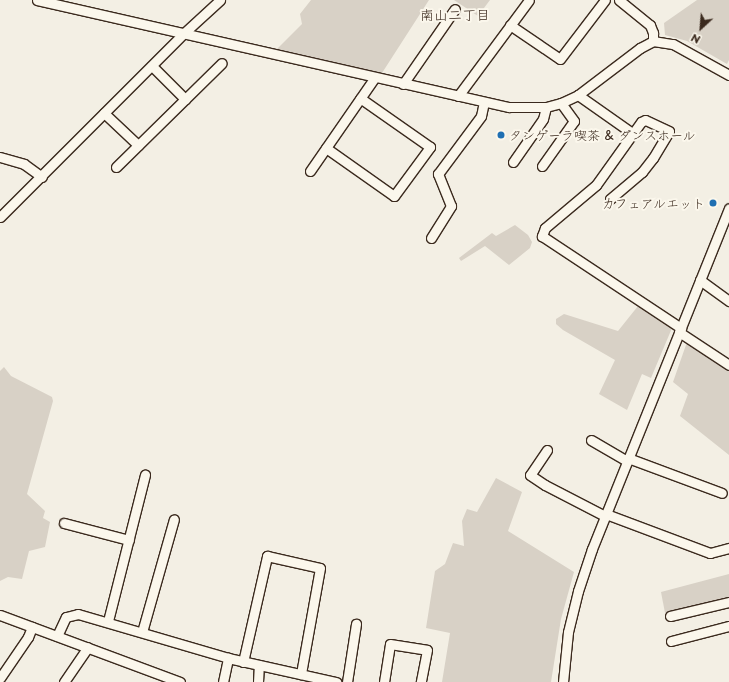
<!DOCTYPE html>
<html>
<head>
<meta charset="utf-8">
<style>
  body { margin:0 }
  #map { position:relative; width:729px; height:682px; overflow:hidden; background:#f3efe4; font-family:"Playpen Sans","Klee One",sans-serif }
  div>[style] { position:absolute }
  .green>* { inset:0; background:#d8d1c6 }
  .roads { filter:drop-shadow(1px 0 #3b2a1e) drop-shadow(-1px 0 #3b2a1e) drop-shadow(0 1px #3b2a1e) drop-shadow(0 -1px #3b2a1e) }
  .minor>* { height:9px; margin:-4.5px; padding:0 4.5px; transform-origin:4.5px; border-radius:4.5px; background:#fbf7ec }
  .dots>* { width:11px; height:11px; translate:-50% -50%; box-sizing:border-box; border:2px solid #fbf7ec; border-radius:50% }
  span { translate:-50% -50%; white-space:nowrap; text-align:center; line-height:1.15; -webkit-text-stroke:4px #fbf7ec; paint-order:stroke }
  .poi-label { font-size:13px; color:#3b2a1e }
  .left { translate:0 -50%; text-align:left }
  .right { translate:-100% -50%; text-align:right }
  .neighbourhood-label { font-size:14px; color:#3b2a1e }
  .north { position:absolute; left:681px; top:8px; width:40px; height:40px; -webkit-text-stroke:3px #fbf7ec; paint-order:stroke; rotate:206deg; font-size:11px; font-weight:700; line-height:16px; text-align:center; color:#3b2a1e }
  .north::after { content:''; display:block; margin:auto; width:14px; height:18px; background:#3b2a1e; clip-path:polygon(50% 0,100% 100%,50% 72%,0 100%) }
</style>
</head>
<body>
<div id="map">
  <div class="green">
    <i style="clip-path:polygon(311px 0,429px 0,382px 73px,277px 49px,302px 24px,300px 14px)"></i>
    <i style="clip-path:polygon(454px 0,490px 0,478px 16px)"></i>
    <i style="clip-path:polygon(697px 0,729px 0,729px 60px,727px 64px,687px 41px,665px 35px,664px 23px)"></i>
    <i style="clip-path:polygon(515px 225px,528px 235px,532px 242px,530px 248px,509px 265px,485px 246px,461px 261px,459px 258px,492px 233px,496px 236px)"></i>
    <i style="clip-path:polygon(638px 306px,672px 328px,651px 378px,642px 374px,627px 410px,599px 394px,615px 360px,563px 330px,556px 324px,556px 319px,564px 314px,618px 331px)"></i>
    <i style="clip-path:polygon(687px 342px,729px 370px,729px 455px,680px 416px,688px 394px,673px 382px)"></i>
    <i style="clip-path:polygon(4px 367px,11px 376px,52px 397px,53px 401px,27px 494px,45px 511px,43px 518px,50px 522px,45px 547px,29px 551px,22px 579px,8px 577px,0 581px,0 371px)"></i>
    <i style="clip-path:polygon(496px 478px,522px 492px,508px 531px,574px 572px,561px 619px,551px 682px,442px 682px,450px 633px,426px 628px,435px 571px,445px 564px,453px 543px,464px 546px,462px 521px,467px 509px,477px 512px)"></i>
    <i style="clip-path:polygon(729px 574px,729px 599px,665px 613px,661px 592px)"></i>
  </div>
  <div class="roads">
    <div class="minor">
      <i style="left:37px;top:0;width:484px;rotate:12.8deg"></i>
      <i style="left:509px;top:107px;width:37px"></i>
      <i style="left:546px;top:107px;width:16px;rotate:-15deg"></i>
      <i style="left:561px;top:103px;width:19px;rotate:-25deg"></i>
      <i style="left:578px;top:95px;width:78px;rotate:-37.2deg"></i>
      <i style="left:640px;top:48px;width:15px;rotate:-28deg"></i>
      <i style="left:653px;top:41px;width:20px;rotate:9deg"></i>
      <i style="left:673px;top:44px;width:64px;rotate:29deg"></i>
      <i style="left:619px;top:0;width:40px;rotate:39deg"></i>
      <i style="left:650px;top:25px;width:9px;rotate:69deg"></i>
      <i style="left:653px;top:33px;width:8px;rotate:90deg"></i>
      <i style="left:510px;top:25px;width:60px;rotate:34.2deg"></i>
      <i style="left:560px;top:59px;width:74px;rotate:-52.7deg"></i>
      <i style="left:152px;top:66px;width:47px;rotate:45deg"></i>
      <i style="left:403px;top:84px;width:91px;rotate:-55.3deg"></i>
      <i style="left:578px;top:95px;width:66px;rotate:35.1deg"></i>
      <i style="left:458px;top:96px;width:119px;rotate:-53.5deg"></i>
      <i style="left:104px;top:113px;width:47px;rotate:43.3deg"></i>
      <i style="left:326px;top:148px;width:83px;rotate:35.2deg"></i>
      <i style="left:394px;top:196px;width:61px;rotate:-53.7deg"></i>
      <i style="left:430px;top:147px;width:85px;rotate:-145deg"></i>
      <i style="left:0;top:157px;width:25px;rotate:16deg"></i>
      <i style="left:24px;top:164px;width:22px;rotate:36deg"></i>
      <i style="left:513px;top:162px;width:52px;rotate:-55.1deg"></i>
      <i style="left:543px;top:119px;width:12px;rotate:-76deg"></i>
      <i style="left:542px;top:166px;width:55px;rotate:-54.6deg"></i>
      <i style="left:574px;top:121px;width:22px;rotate:-126deg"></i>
      <i style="left:116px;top:167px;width:148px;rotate:-44.5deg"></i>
      <i style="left:310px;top:171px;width:114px;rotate:-55.3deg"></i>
      <i style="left:610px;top:199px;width:42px;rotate:-40.2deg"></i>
      <i style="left:642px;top:172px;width:18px;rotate:-52deg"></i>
      <i style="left:653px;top:158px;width:31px;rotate:-59deg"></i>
      <i style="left:669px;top:131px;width:26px;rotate:-155deg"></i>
      <i style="left:645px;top:120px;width:4px;rotate:153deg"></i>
      <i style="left:641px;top:122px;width:77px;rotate:125.5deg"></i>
      <i style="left:596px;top:185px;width:67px;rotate:139.9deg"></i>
      <i style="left:545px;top:228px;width:9px;rotate:111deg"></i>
      <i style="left:542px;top:236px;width:167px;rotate:33.5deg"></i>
      <i style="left:0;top:217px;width:260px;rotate:-45deg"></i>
      <i style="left:184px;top:33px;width:49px;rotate:-42.5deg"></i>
      <i style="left:431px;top:238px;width:38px;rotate:-58deg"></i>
      <i style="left:451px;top:206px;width:35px;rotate:-112deg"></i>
      <i style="left:438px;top:174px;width:72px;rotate:-53.4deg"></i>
      <i style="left:481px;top:116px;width:14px;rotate:-78deg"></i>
      <i style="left:700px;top:280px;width:36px;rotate:36deg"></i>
      <i style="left:679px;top:332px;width:60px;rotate:33.4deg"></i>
      <i style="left:591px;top:440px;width:42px;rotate:30.3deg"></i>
      <i style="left:547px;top:450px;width:30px;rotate:124deg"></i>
      <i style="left:530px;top:475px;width:18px;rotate:34deg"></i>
      <i style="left:545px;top:485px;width:68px;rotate:27.3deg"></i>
      <i style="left:628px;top:458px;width:100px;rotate:20.4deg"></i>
      <i style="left:606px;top:514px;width:111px;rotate:20.6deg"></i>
      <i style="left:710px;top:553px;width:20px;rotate:-15deg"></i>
      <i style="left:64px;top:523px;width:67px;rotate:14.7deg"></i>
      <i style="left:0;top:615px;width:192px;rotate:20.4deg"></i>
      <i style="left:670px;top:616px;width:61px;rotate:-13.3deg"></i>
      <i style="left:108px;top:621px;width:151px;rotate:-75.8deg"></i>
      <i style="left:142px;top:632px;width:117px;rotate:-74.2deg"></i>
      <i style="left:57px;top:636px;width:21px;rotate:-65deg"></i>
      <i style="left:66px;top:617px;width:12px;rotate:-14deg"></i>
      <i style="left:78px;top:614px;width:156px;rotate:16.3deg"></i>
      <i style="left:228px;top:658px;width:111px;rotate:12.5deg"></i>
      <i style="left:671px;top:641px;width:60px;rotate:-14.5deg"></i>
      <i style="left:243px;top:662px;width:109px;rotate:-77.2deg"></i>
      <i style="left:267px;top:556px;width:54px;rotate:12.8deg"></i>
      <i style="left:320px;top:568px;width:108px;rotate:100.2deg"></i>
      <i style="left:0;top:678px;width:50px;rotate:-55.7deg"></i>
      <i style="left:28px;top:637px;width:11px;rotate:-68deg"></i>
      <i style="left:64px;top:682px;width:42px;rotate:-55.6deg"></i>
      <i style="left:223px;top:682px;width:25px;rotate:-78deg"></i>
      <i style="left:258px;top:682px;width:17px;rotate:-87deg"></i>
      <i style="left:347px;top:682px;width:59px;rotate:-81.2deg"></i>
      <i style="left:384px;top:682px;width:38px;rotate:-81deg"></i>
      <i style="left:390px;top:644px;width:37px;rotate:9deg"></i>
      <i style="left:427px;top:650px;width:33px;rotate:101deg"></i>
      <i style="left:563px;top:682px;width:50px;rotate:-84.3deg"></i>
      <i style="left:568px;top:632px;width:42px;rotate:-76.3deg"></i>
      <i style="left:578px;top:591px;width:44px;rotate:-71.6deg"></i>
      <i style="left:592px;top:549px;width:367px;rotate:-68.1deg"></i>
    </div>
  </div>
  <div class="dots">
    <i style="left:501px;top:135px;background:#1f6fb2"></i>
    <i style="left:713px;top:203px;background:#1f6fb2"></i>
  </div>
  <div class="poi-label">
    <span class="left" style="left:509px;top:135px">タンゲーラ喫茶 &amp; ダンスホール</span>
    <span class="right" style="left:705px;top:203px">カフェアルエット</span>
  </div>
  <div class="neighbourhood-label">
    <span style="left:455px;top:15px">南山二丁目</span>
  </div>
  <div class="north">N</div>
</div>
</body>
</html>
